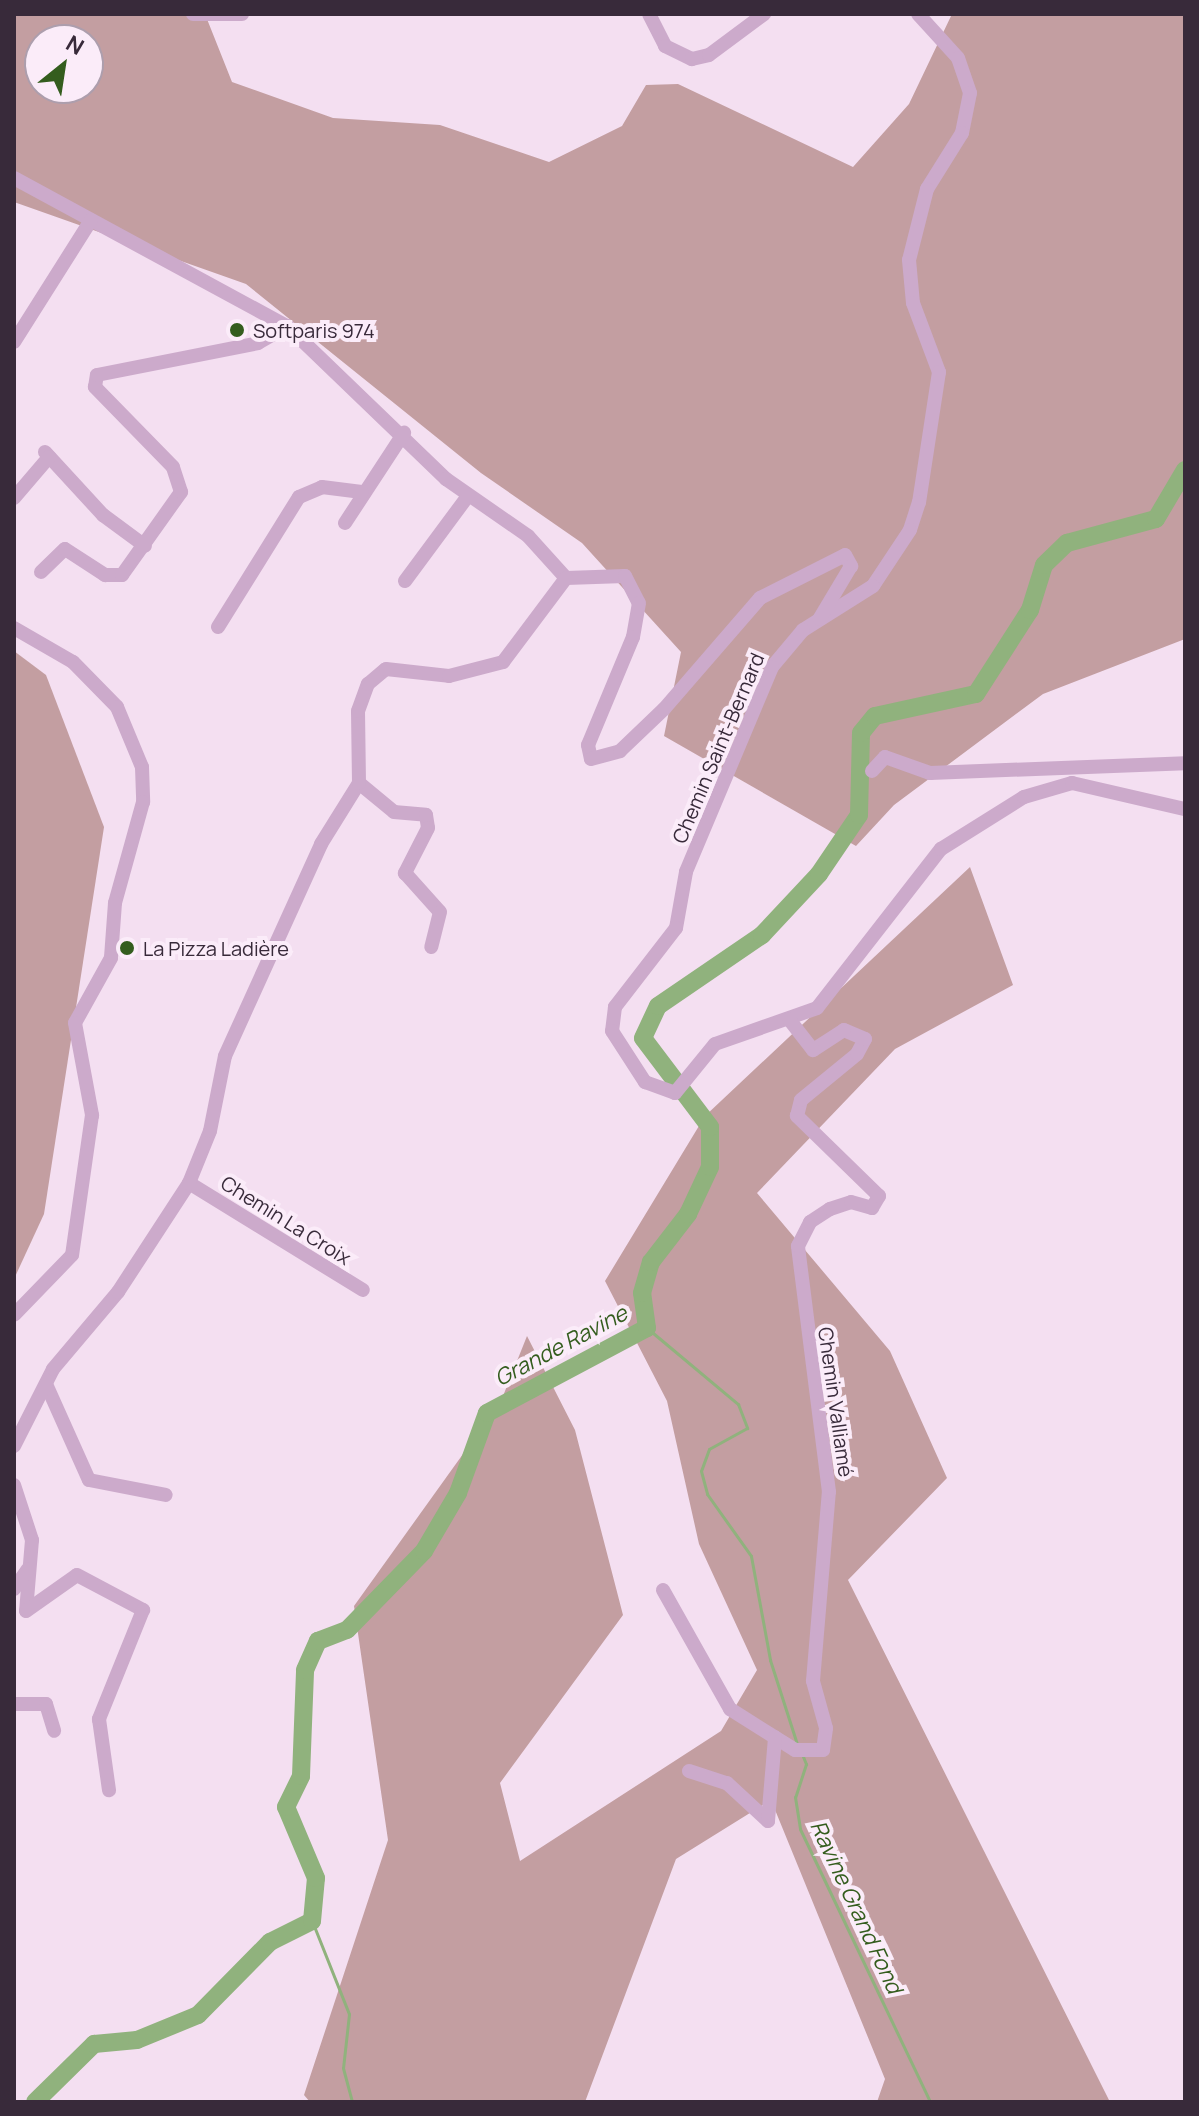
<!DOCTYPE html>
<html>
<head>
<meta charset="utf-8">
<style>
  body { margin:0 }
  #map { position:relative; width:1199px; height:2116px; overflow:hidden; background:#f4dff1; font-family:Manrope,sans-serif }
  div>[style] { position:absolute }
  .green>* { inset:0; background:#c39ea1 }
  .stream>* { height:3px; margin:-1.5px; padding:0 1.5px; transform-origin:1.5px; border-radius:1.5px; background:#90b27d }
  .river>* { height:18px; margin:-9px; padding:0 9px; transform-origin:9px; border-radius:9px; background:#90b27d }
  .minor>* { height:14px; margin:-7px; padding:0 7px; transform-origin:7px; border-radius:7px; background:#ccaacb }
  .dots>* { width:22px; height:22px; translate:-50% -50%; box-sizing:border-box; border:4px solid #fbecf9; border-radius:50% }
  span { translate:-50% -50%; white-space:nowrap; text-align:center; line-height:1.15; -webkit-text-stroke:8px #fbecf9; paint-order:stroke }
  .poi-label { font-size:20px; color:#382a3a }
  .left { translate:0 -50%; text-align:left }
  .street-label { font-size:20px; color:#382a3a }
  .water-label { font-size:22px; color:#345d1e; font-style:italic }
  .frame { position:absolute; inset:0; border:16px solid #382a3a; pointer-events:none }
  .north { position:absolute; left:24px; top:24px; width:80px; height:80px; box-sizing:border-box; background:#fbecf9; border:2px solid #ad9ead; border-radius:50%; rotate:30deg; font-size:22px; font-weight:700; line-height:32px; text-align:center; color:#382a3a }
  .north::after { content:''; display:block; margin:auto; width:28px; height:36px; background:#345d1e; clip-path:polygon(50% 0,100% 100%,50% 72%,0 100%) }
</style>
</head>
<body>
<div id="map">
  <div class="green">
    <i style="clip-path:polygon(evenodd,14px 14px,205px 14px,232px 82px,333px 118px,440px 125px,549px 162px,622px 126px,646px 85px,678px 84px,853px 167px,909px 104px,952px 14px,1185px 14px,1185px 639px,1043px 694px,894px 805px,856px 846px,664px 736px,681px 652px,582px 543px,481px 473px,246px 284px,14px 202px,14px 14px,40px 40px,88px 40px,88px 88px,40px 88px,40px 40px)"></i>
    <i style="clip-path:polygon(14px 651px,46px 675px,104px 827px,44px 1214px,14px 1279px)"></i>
    <i style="clip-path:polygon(970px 867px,1013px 985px,895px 1049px,757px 1193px,890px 1351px,947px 1478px,848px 1580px,1110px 2102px,877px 2102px,885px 2079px,771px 1800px,676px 1859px,585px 2102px,310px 2102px,304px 2095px,388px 1840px,354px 1606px,501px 1401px,527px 1336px,575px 1430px,623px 1615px,500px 1783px,520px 1861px,721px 1731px,757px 1670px,699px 1544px,667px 1401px,605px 1281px,705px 1116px)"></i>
  </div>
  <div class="stream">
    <i style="left:647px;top:1328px;width:119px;rotate:39.9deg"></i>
    <i style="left:738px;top:1404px;width:26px;rotate:69deg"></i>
    <i style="left:747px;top:1428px;width:43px;rotate:151.1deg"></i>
    <i style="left:709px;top:1449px;width:23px;rotate:110deg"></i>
    <i style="left:701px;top:1471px;width:24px;rotate:75deg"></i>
    <i style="left:707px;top:1494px;width:76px;rotate:54.6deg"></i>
    <i style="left:751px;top:1556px;width:106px;rotate:79.6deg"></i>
    <i style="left:770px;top:1660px;width:88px;rotate:72.2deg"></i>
    <i style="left:802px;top:1754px;width:11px;rotate:68deg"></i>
    <i style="left:806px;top:1764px;width:35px;rotate:108deg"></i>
    <i style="left:795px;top:1797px;width:32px;rotate:81deg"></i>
    <i style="left:800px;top:1829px;width:302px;rotate:64.5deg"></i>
    <i style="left:312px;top:1921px;width:100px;rotate:68.3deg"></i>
    <i style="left:349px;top:2014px;width:54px;rotate:96.3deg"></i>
    <i style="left:343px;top:2068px;width:35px;rotate:75deg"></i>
  </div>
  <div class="river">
    <i style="left:35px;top:2102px;width:83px;rotate:-44.5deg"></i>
    <i style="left:94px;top:2044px;width:43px;rotate:-5.3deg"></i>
    <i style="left:137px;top:2040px;width:66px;rotate:-22.3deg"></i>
    <i style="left:198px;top:2015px;width:103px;rotate:-45.4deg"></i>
    <i style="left:270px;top:1942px;width:47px;rotate:-26.6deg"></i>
    <i style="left:312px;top:1921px;width:43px;rotate:-84.7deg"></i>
    <i style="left:316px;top:1878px;width:77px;rotate:-112.9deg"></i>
    <i style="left:286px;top:1807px;width:34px;rotate:-64deg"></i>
    <i style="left:301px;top:1776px;width:106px;rotate:-87.8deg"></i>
    <i style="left:305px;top:1670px;width:32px;rotate:-66deg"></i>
    <i style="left:318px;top:1641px;width:31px;rotate:-21deg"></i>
    <i style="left:347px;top:1630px;width:110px;rotate:-45.7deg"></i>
    <i style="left:424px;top:1551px;width:67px;rotate:-59.6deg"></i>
    <i style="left:458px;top:1493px;width:85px;rotate:-70.1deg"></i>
    <i style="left:487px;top:1413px;width:181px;rotate:-28deg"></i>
    <i style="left:647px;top:1328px;width:35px;rotate:-98deg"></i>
    <i style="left:642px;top:1293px;width:32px;rotate:-74deg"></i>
    <i style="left:651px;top:1262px;width:61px;rotate:-52.4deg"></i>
    <i style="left:688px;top:1214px;width:52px;rotate:-64.9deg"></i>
    <i style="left:710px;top:1167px;width:40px;rotate:-90deg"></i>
    <i style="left:710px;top:1127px;width:111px;rotate:-127deg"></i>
    <i style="left:643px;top:1038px;width:35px;rotate:-65deg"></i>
    <i style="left:658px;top:1006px;width:126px;rotate:-34.3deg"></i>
    <i style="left:762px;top:935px;width:83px;rotate:-46.9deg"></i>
    <i style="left:819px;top:874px;width:71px;rotate:-55.9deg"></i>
    <i style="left:859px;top:815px;width:82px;rotate:-88.6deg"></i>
    <i style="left:861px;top:733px;width:22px;rotate:-51deg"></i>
    <i style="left:875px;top:716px;width:103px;rotate:-12.3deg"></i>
    <i style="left:976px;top:694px;width:100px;rotate:-57.3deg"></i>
    <i style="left:1030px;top:610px;width:47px;rotate:-72.7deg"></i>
    <i style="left:1044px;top:565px;width:32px;rotate:-44deg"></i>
    <i style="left:1067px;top:543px;width:92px;rotate:-15.1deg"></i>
    <i style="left:1156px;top:519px;width:57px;rotate:-59.4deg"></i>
  </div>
  <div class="minor">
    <i style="left:193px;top:14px;width:49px"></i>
    <i style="left:649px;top:14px;width:36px;rotate:63deg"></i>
    <i style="left:665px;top:46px;width:30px;rotate:26deg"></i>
    <i style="left:692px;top:59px;width:17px;rotate:-13deg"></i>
    <i style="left:709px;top:55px;width:69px;rotate:-36.7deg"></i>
    <i style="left:918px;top:14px;width:59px;rotate:47.7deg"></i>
    <i style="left:958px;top:58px;width:37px;rotate:71deg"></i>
    <i style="left:970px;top:93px;width:41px;rotate:101.3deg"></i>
    <i style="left:962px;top:133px;width:66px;rotate:122deg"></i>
    <i style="left:927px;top:189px;width:73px;rotate:104.2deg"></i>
    <i style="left:909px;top:260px;width:43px;rotate:84.7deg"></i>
    <i style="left:913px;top:303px;width:74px;rotate:69.4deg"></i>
    <i style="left:939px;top:372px;width:132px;rotate:98.7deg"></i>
    <i style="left:919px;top:502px;width:29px;rotate:108deg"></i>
    <i style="left:910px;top:530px;width:67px;rotate:123.5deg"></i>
    <i style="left:873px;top:586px;width:83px;rotate:147.8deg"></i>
    <i style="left:803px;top:630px;width:48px;rotate:130deg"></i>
    <i style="left:772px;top:667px;width:222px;rotate:112.8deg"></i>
    <i style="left:686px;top:872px;width:57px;rotate:100.1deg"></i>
    <i style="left:676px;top:928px;width:100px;rotate:127.7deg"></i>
    <i style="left:615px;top:1007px;width:24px;rotate:97deg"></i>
    <i style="left:612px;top:1031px;width:61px;rotate:57.1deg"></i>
    <i style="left:645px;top:1082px;width:32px;rotate:20deg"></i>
    <i style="left:675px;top:1093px;width:63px;rotate:-50.8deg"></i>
    <i style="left:715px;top:1044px;width:108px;rotate:-19.4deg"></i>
    <i style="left:817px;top:1008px;width:202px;rotate:-52.1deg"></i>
    <i style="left:941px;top:849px;width:98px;rotate:-32.1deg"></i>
    <i style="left:1024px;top:797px;width:50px;rotate:-16.3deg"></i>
    <i style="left:1072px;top:783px;width:116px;rotate:13deg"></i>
    <i style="left:14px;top:178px;width:311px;rotate:28.5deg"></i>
    <i style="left:287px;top:326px;width:221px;rotate:43.9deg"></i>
    <i style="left:446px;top:479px;width:100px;rotate:34.8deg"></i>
    <i style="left:528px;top:536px;width:57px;rotate:47.9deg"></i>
    <i style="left:566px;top:578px;width:59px;rotate:-1.9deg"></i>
    <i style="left:625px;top:576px;width:30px;rotate:63deg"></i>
    <i style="left:639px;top:603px;width:35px;rotate:100deg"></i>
    <i style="left:633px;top:637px;width:117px;rotate:112.6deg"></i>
    <i style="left:588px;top:745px;width:14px;rotate:78deg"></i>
    <i style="left:591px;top:759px;width:30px;rotate:-15deg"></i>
    <i style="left:620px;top:751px;width:61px;rotate:-43.7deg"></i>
    <i style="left:664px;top:709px;width:147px;rotate:-49.1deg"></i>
    <i style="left:760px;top:598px;width:95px;rotate:-26.8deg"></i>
    <i style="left:845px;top:555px;width:13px;rotate:61deg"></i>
    <i style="left:851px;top:566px;width:61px;rotate:120.8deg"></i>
    <i style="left:14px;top:342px;width:144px;rotate:-57.7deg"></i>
    <i style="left:45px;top:452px;width:86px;rotate:47.4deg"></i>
    <i style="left:103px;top:515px;width:52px;rotate:36.4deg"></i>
    <i style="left:14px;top:498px;width:54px;rotate:-49.5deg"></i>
    <i style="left:345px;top:523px;width:108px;rotate:-56.8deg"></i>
    <i style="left:41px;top:572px;width:33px;rotate:-44deg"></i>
    <i style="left:65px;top:549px;width:48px;rotate:33deg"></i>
    <i style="left:105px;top:575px;width:17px"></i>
    <i style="left:122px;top:575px;width:102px;rotate:-54.6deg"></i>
    <i style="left:181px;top:492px;width:26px;rotate:-108deg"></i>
    <i style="left:173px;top:467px;width:112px;rotate:-134.3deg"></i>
    <i style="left:95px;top:387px;width:12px;rotate:-81deg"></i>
    <i style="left:97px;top:375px;width:164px;rotate:-11.2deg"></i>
    <i style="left:258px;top:343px;width:34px;rotate:-30deg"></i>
    <i style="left:405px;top:581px;width:106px;rotate:-53.5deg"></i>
    <i style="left:218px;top:627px;width:153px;rotate:-58.1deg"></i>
    <i style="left:299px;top:497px;width:25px;rotate:-23deg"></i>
    <i style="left:322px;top:487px;width:40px;rotate:7.1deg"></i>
    <i style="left:14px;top:628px;width:68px;rotate:30deg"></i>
    <i style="left:73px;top:662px;width:63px;rotate:45.6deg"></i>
    <i style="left:117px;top:707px;width:65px;rotate:67.4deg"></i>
    <i style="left:142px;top:767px;width:35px;rotate:88deg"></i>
    <i style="left:143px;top:802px;width:105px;rotate:105.5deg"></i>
    <i style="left:115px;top:903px;width:55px;rotate:94.2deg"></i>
    <i style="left:111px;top:958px;width:74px;rotate:119deg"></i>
    <i style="left:75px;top:1023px;width:94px;rotate:79.5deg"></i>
    <i style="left:92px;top:1115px;width:141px;rotate:98.1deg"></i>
    <i style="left:72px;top:1255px;width:83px;rotate:134deg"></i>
    <i style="left:872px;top:771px;width:19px;rotate:-47deg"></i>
    <i style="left:885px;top:757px;width:48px;rotate:19.6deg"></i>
    <i style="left:930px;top:773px;width:255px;rotate:-2.2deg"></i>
    <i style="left:359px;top:783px;width:45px;rotate:39.6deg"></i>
    <i style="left:394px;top:812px;width:32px;rotate:5deg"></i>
    <i style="left:426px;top:815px;width:13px;rotate:81deg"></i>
    <i style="left:428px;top:828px;width:51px;rotate:117.1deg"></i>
    <i style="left:405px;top:873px;width:52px;rotate:48.1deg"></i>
    <i style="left:440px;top:912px;width:36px;rotate:104deg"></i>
    <i style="left:189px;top:1183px;width:204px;rotate:31.6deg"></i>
    <i style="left:46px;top:1384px;width:105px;rotate:65.9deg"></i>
    <i style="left:89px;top:1480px;width:78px;rotate:11deg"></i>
    <i style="left:14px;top:1446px;width:86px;rotate:-63.1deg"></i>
    <i style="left:53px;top:1369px;width:101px;rotate:-49.8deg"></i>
    <i style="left:118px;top:1292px;width:130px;rotate:-56.9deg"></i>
    <i style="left:189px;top:1183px;width:56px;rotate:-68deg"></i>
    <i style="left:210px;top:1131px;width:76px;rotate:-78.7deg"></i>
    <i style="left:225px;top:1056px;width:233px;rotate:-65.6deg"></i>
    <i style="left:321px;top:844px;width:72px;rotate:-58.1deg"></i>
    <i style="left:359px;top:783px;width:72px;rotate:-90.8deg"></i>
    <i style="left:358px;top:711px;width:29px;rotate:-70deg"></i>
    <i style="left:368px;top:684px;width:23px;rotate:-40deg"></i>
    <i style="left:386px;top:669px;width:63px;rotate:6.3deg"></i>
    <i style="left:449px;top:676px;width:56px;rotate:-14.5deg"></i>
    <i style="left:503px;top:662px;width:105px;rotate:-53.1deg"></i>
    <i style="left:14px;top:1485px;width:58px;rotate:71.9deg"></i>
    <i style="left:32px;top:1540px;width:71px;rotate:94.8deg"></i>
    <i style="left:26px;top:1611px;width:62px;rotate:-35.2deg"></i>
    <i style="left:77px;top:1575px;width:75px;rotate:27.9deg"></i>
    <i style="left:143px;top:1610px;width:118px;rotate:112deg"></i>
    <i style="left:99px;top:1719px;width:72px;rotate:82deg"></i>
    <i style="left:14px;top:1589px;width:24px;rotate:-55deg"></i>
    <i style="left:663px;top:1590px;width:137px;rotate:60.6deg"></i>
    <i style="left:730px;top:1709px;width:77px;rotate:32.2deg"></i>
    <i style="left:795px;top:1750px;width:28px"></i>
    <i style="left:823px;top:1750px;width:22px;rotate:-82deg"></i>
    <i style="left:826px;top:1728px;width:49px;rotate:-105.5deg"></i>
    <i style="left:813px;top:1681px;width:190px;rotate:-85.2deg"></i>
    <i style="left:829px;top:1492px;width:248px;rotate:-97.2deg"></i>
    <i style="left:798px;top:1246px;width:27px;rotate:-63deg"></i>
    <i style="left:810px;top:1222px;width:24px;rotate:-33deg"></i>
    <i style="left:830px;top:1209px;width:22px;rotate:-18deg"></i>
    <i style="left:851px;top:1202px;width:22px;rotate:16deg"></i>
    <i style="left:872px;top:1208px;width:14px;rotate:-60deg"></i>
    <i style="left:879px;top:1196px;width:115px;rotate:-135.7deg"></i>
    <i style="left:797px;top:1116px;width:16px;rotate:-76deg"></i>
    <i style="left:801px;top:1100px;width:72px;rotate:-39.4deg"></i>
    <i style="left:857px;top:1054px;width:17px;rotate:-62deg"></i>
    <i style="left:865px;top:1039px;width:23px;rotate:-157deg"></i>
    <i style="left:844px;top:1030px;width:37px;rotate:147deg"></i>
    <i style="left:813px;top:1050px;width:39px;rotate:-128deg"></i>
    <i style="left:14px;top:1704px;width:32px"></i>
    <i style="left:46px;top:1704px;width:28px;rotate:73deg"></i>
    <i style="left:689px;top:1771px;width:40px;rotate:18deg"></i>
    <i style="left:727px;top:1783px;width:56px;rotate:42.8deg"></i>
    <i style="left:768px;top:1821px;width:84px;rotate:-85.2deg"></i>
  </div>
  <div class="dots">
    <i style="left:237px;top:330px;background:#345d1e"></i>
    <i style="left:127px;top:948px;background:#345d1e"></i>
  </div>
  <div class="poi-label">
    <span class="left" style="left:253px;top:330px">Softparis 974</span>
    <span class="left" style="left:143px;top:948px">La Pizza Ladière</span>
  </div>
  <div class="street-label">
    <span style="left:718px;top:748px;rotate:-67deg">Chemin Saint-Bernard</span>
    <span style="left:286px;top:1220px;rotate:32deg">Chemin La Croix</span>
    <span style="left:836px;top:1402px;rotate:82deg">Chemin Valliamé</span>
  </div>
  <div class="water-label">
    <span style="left:561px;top:1346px;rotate:-28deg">Grande Ravine</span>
    <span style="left:856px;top:1907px;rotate:65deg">Ravine Grand Fond</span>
  </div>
  <div class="frame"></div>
  <div class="north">N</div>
</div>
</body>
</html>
